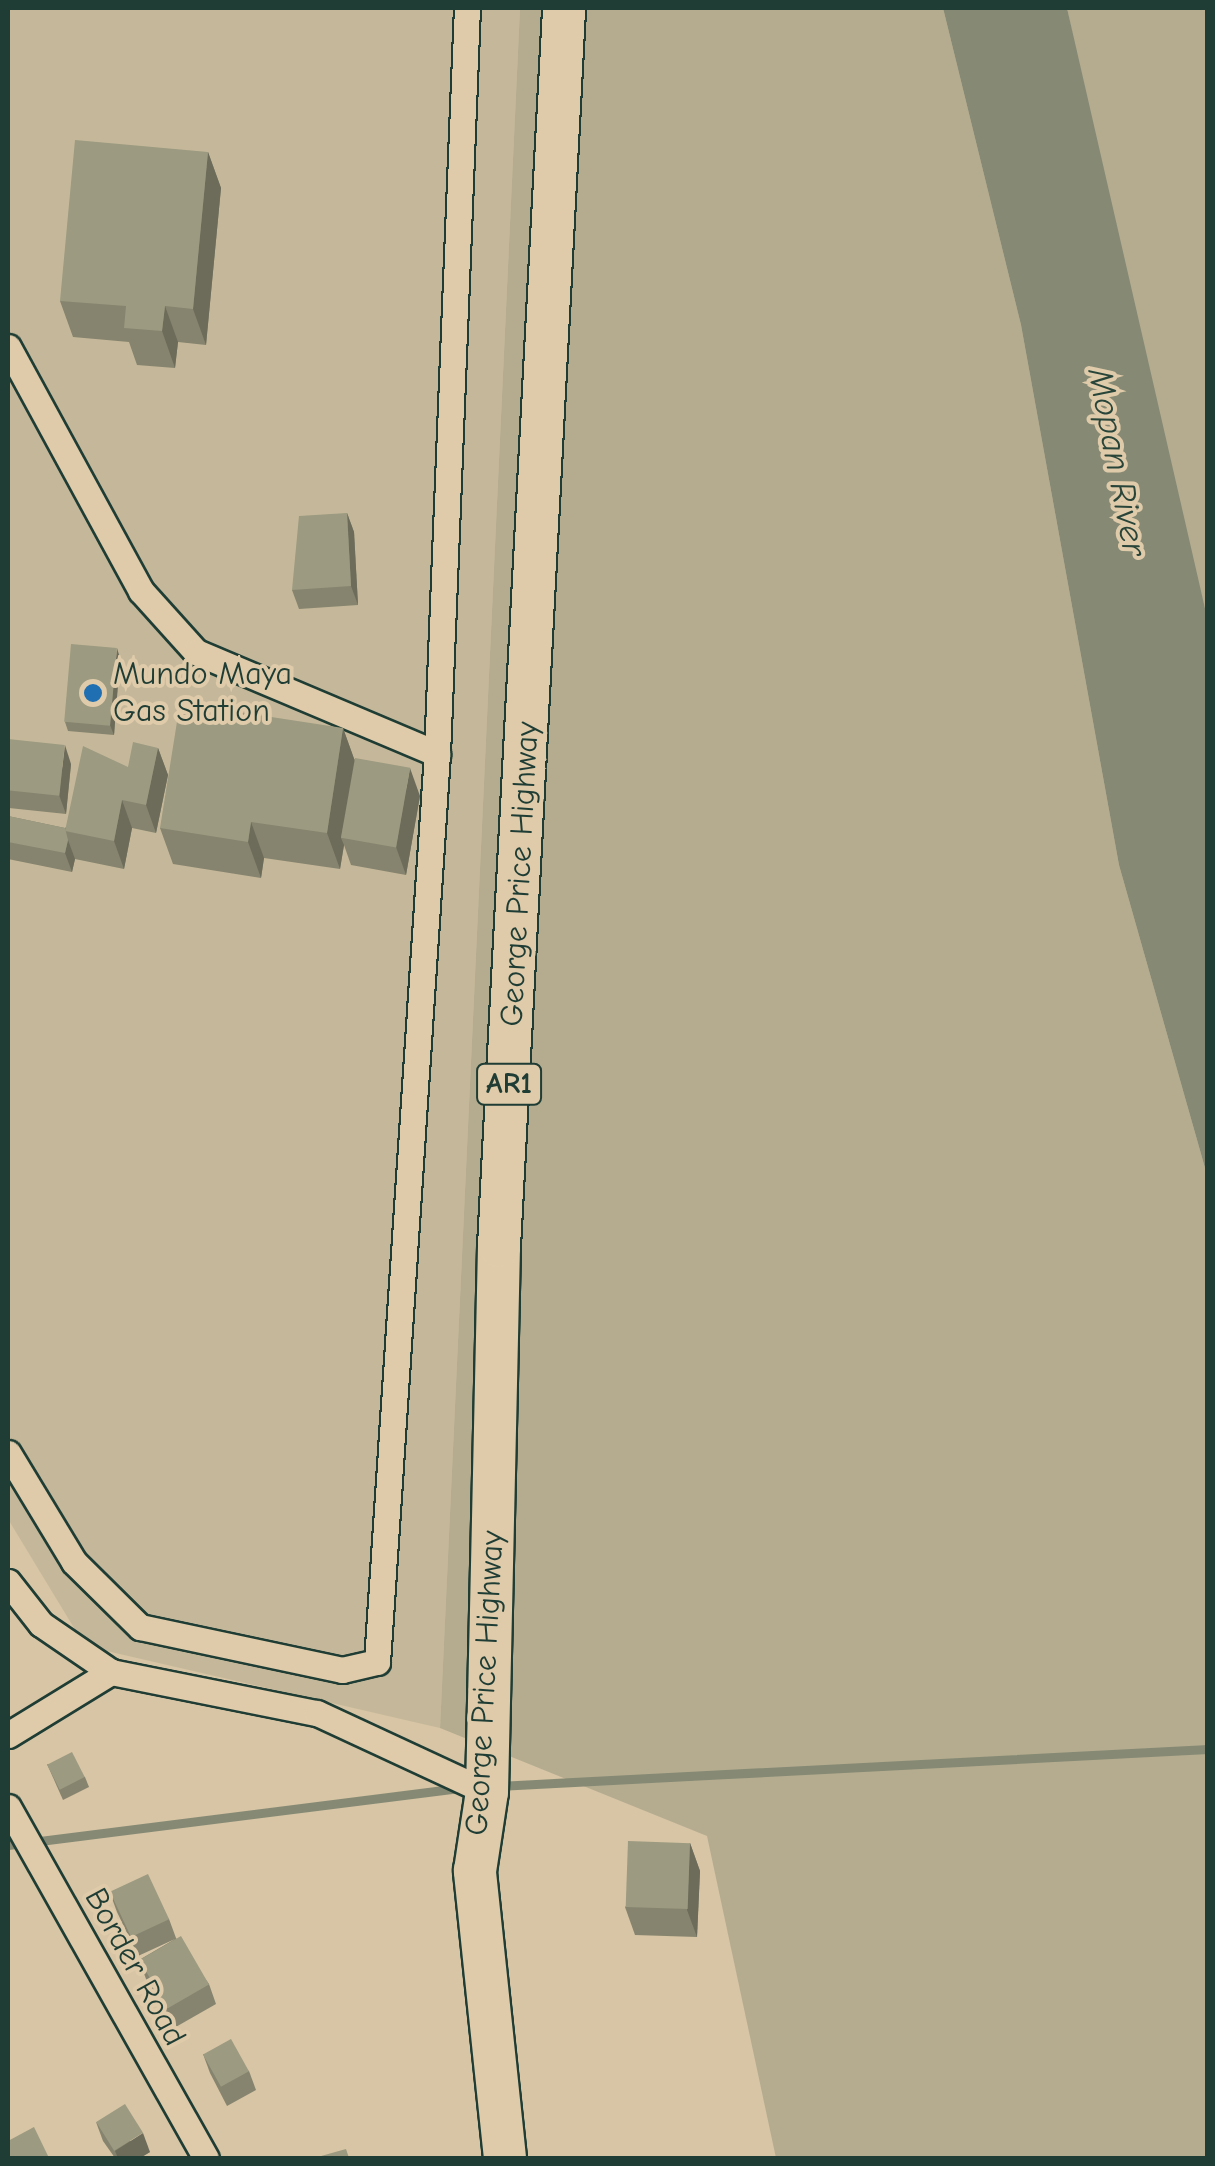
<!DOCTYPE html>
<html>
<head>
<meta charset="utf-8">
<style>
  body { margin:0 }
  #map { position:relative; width:1215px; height:2166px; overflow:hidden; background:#d7c5a5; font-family:"Comic Neue",sans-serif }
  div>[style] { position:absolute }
  .built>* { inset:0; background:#c5b89a }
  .green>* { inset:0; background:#b5ac90 }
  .water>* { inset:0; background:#868a74 }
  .stream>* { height:9px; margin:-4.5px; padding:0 4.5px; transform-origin:4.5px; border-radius:4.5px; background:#868a74 }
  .roads { filter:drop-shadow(2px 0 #1f3d34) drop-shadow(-2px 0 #1f3d34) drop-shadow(0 2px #1f3d34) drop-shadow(0 -2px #1f3d34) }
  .minor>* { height:25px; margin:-12.5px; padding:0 12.5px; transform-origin:12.5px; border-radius:12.5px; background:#dfcbaa }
  .trunk>* { height:42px; margin:-21px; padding:0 21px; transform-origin:21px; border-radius:21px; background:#dfcbaa }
  .wall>* { inset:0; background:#86846e }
  .shaded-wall>* { inset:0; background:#6d6c5a }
  .building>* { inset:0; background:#9c9a80; transform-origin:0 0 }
  .dots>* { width:28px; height:28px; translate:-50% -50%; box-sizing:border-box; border:5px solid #dfcbaa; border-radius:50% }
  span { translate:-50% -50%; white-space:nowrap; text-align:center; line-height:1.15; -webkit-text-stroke:8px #dfcbaa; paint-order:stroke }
  .shield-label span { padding:2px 8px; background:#dfcbaa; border:2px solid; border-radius:8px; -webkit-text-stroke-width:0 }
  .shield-label { font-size:30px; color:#1f3d34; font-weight:700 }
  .poi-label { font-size:32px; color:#1f3d34 }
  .left { translate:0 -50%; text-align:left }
  .street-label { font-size:32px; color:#1f3d34 }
  .water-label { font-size:35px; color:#29453a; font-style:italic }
  .frame { position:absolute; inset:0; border:10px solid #1f3d34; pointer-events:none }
</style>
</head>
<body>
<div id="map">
  <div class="built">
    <i style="clip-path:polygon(8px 8px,520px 8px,440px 1728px,85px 1646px,8px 1519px)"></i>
  </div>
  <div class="green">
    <i style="clip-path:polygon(520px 8px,943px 8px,1021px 325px,1119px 865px,1207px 1175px,1207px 2158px,776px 2158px,707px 1836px,440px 1728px)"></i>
    <i style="clip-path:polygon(1067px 8px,1207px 8px,1207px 617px,1127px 297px)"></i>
  </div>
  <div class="water">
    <i style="clip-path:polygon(943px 8px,1067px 8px,1207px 617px,1207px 1175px,1119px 865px,1021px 325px)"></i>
  </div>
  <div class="stream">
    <i style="left:496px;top:1786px;width:713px;rotate:-2.97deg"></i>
    <i style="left:8px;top:1845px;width:457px;rotate:-7.2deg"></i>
  </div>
  <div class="roads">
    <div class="minor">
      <i style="left:8px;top:347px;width:278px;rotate:61.4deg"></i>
      <i style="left:141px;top:591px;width:82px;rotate:48deg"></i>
      <i style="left:196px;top:652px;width:262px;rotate:22.9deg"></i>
      <i style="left:8px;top:1453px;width:127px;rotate:58.8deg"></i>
      <i style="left:74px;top:1562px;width:93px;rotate:44.6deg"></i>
      <i style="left:140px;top:1627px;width:207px;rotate:12deg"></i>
      <i style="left:342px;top:1670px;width:36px;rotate:-13deg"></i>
      <i style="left:377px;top:1662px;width:910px;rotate:-86.22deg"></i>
      <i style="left:437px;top:754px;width:747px;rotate:-87.7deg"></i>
      <i style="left:8px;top:1582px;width:53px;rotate:51.8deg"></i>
      <i style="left:41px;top:1624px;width:85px;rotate:34.4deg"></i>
      <i style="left:8px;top:1735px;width:121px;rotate:-31.5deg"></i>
      <i style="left:111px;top:1672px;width:210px;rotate:11.3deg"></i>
      <i style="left:317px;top:1713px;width:187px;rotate:24.9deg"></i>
      <i style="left:8px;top:1807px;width:403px;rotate:60.6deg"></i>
    </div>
    <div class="trunk">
      <i style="left:505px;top:2158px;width:289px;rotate:-96deg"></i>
      <i style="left:475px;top:1871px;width:80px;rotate:-81.4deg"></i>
      <i style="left:487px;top:1792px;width:546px;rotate:-88.74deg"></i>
      <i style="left:499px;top:1246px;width:1240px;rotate:-86.99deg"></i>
    </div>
  </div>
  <div class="wall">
    <i style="clip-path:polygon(208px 152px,221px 188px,206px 345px,178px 342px,175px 368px,137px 365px,129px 342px,73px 337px,60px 301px)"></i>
    <i style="clip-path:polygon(347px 513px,354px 532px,358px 605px,299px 609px,292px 590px)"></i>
    <i style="clip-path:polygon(120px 658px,114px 735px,68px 731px,65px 722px)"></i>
    <i style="clip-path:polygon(343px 728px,354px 759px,420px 796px,406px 875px,351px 865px,344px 845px,340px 869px,264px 858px,261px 878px,173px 864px,160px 828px)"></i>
    <i style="clip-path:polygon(158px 748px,168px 775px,156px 833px,132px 828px,124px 869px,75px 859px,72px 872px,8px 859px,8px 816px,65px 828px,128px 767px)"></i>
    <i style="clip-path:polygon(71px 764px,66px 814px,9px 808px,8px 790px)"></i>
    <i style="clip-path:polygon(47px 1764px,85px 1777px,89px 1787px,63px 1800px)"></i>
    <i style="clip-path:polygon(690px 1843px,700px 1871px,697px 1937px,635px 1935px,625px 1907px)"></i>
    <i style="clip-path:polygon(110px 1893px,169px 1919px,176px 1938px,209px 1984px,216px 2004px,174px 2028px,146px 1979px,139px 1960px,175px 1939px,138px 1956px,117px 1912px)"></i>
    <i style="clip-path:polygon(203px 2054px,249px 2071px,256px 2090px,227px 2106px,210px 2073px)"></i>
    <i style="clip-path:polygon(96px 2122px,150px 2152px,140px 2158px,115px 2158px,103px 2141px)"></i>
  </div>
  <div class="shaded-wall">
    <i style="clip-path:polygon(208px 152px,221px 188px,206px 345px,193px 309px)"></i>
    <i style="clip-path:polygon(165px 306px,178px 342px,175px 368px,162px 331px)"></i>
    <i style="clip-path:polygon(347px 513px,354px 532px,358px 605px,351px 586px)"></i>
    <i style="clip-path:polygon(117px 648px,120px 658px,114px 735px,110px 725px)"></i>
    <i style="clip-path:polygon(343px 728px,356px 764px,341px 838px,344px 845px,340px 869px,327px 833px)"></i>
    <i style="clip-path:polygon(65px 745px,71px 764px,66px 814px,59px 795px)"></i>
    <i style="clip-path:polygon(158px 748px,168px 775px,156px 833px,146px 805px)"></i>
    <i style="clip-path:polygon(410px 768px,420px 796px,406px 875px,396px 847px)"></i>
    <i style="clip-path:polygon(122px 800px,132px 828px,124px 869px,114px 841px)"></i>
    <i style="clip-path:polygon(251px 822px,264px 858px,261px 878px,248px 842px)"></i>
    <i style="clip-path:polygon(68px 840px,75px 859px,72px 872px,65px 853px)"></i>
    <i style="clip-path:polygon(690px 1843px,700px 1871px,697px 1937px,687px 1910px)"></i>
    <i style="clip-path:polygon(143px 2133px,150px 2152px,140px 2158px,118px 2158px,115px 2151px)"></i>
  </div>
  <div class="building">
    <i style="clip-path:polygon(75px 140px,208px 152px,193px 309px,165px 306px,162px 331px,124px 328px,126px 306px,60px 301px)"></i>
    <i style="clip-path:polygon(347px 513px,351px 586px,292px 590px,299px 516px)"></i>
    <i style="left:71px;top:644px;width:46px;height:78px;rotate:5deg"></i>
    <i style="clip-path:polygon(180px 703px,343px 728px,327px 833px,251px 822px,248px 842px,160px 828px)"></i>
    <i style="left:8px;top:739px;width:57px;height:51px;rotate:6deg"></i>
    <i style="clip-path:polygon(133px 742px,158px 748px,146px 805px,122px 800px,114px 841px,65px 831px,83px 746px,128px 767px)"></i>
    <i style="left:355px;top:758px;width:56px;height:81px;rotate:10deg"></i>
    <i style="clip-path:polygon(8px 816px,65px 828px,68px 840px,65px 853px,8px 842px)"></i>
    <i style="left:72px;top:1752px;width:28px;height:28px;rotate:63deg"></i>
    <i style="left:628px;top:1841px;width:62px;height:66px;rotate:2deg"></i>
    <i style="left:148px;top:1874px;width:50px;height:42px;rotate:65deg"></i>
    <i style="left:181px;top:1936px;width:56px;height:48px;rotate:60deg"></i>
    <i style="left:231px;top:2039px;width:37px;height:32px;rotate:61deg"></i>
    <i style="left:125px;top:2104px;width:34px;height:34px;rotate:58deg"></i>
    <i style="clip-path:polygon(34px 2127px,49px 2158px,8px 2158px,8px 2141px)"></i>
    <i style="clip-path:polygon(346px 2149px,349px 2158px,314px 2158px)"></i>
  </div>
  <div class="dots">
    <i style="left:93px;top:693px;background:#1f6fb2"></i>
  </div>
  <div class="shield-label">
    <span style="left:509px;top:1084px">AR1</span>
  </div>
  <div class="poi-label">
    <span class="left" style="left:113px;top:693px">Mundo Maya<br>Gas Station</span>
  </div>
  <div class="street-label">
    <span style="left:520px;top:874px;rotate:-87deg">George Price Highway</span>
    <span style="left:485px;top:1683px;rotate:-87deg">George Price Highway</span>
    <span style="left:135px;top:1967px;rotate:61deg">Border Road</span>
  </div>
  <div class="water-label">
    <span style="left:1117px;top:462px;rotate:79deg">Mopan River</span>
  </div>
  <div class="frame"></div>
</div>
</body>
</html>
